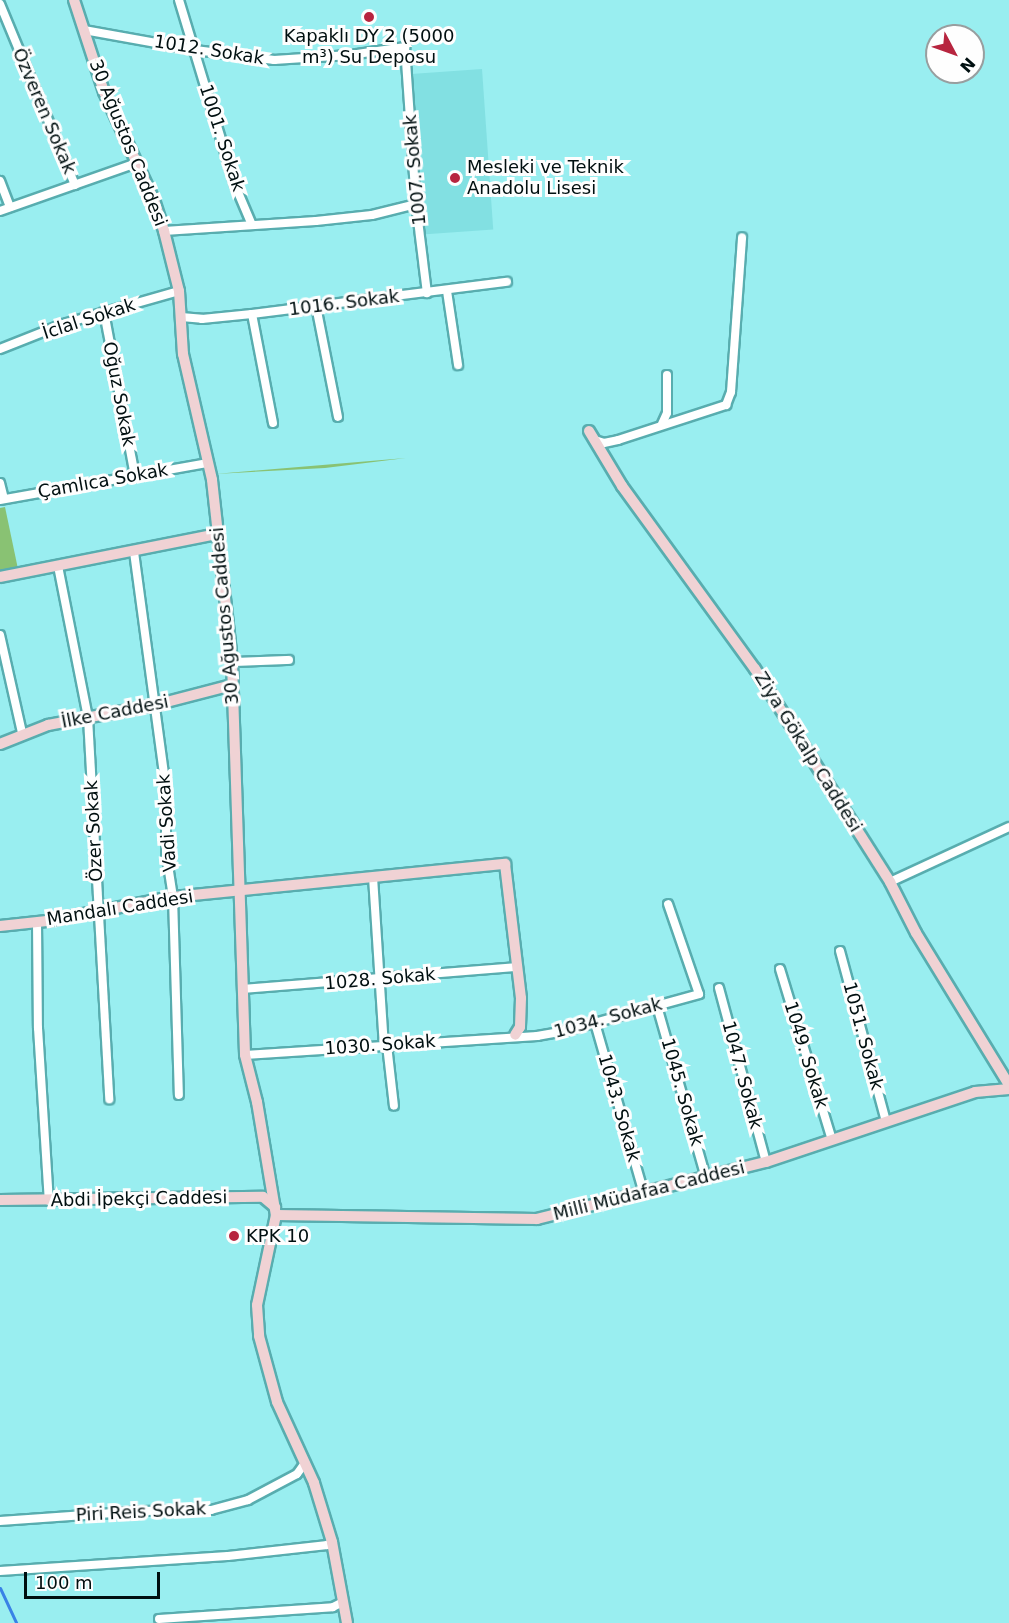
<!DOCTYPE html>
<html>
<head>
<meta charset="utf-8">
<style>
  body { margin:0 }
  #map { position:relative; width:1009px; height:1623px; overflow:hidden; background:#99eef0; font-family:"DejaVu Sans",sans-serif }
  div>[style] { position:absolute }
  .built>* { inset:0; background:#82e0e2; transform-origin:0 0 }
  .green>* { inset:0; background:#89c273 }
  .stream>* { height:3px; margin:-1.5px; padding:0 1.5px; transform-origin:1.5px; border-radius:1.5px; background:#3982e6 }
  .roads { filter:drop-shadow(2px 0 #58adaf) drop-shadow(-2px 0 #58adaf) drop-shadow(0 2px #58adaf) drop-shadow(0 -2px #58adaf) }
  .street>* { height:8px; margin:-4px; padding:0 4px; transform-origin:4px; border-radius:4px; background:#fff }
  .secondary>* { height:10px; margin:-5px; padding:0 5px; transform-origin:5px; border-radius:5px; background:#f0d2d4 }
  .dots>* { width:16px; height:16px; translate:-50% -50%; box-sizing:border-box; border:3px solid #fefefe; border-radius:50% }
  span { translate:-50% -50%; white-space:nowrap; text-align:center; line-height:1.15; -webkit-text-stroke:6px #fefefe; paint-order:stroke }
  .poi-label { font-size:18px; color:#000f10 }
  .left { translate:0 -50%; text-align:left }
  .street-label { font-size:18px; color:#000f10 }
  .north { position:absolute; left:925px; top:24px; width:60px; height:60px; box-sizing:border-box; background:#fefefe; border:2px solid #989e9f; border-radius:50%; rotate:131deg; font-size:16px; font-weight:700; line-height:24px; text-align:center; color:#000f10 }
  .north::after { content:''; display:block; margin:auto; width:21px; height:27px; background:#b7253f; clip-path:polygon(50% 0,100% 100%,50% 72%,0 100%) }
  .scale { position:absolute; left:24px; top:1572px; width:136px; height:27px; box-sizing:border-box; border:3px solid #000f10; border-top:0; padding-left:8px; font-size:18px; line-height:21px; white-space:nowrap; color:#000f10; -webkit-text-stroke:4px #fefefe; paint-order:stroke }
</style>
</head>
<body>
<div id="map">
  <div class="built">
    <i style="left:482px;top:69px;width:161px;height:71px;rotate:86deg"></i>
  </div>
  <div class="green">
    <i style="clip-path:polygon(406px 458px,325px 468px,215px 474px)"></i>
    <i style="clip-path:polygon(5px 507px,18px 569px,0 573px,0 508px)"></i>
  </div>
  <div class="stream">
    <i style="left:0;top:1588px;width:38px;rotate:65deg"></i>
  </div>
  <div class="roads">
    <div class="street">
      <i style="left:179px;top:0;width:193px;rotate:73.2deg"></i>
      <i style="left:235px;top:185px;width:43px;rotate:67deg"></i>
      <i style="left:0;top:4px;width:196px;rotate:67.5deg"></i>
      <i style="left:84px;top:30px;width:113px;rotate:10.2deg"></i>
      <i style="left:195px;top:50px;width:80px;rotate:7.2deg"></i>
      <i style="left:274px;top:60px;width:76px;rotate:-3.8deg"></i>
      <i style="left:350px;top:55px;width:56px;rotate:-8.3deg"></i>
      <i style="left:405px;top:47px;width:157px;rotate:86deg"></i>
      <i style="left:416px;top:204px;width:90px;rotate:83deg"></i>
      <i style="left:0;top:181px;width:28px;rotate:69deg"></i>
      <i style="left:0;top:211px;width:144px;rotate:-19.4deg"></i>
      <i style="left:164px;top:231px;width:152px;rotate:-3.8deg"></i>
      <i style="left:316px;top:221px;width:56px;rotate:-6.1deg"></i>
      <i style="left:372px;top:215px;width:45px;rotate:-14deg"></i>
      <i style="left:447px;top:291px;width:75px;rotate:81.5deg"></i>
      <i style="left:316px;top:306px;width:113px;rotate:78.8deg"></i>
      <i style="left:104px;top:312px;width:167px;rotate:79.3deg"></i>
      <i style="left:252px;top:314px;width:111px;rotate:79.1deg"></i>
      <i style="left:181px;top:317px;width:21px;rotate:5deg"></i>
      <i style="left:202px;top:319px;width:50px;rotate:-5.7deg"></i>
      <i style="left:252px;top:314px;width:257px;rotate:-7.2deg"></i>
      <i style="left:0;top:349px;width:68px;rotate:-21.6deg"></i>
      <i style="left:63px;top:324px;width:121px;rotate:-15.9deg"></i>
      <i style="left:662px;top:424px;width:12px;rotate:-66deg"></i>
      <i style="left:667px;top:413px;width:38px;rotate:-90deg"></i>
      <i style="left:595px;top:440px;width:9px;rotate:18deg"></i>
      <i style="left:604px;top:443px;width:14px;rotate:-12deg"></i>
      <i style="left:618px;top:440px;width:114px;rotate:-18deg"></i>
      <i style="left:726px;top:405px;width:14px;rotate:-69deg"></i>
      <i style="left:731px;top:392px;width:155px;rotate:-85.9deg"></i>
      <i style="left:0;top:483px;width:16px;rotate:76deg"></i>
      <i style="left:0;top:500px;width:210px;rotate:-10.1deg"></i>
      <i style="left:134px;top:552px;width:238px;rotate:82.3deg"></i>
      <i style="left:166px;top:788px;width:64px;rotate:90deg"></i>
      <i style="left:166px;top:852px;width:46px;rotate:81.2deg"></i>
      <i style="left:173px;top:897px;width:198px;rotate:88.3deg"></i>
      <i style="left:58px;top:566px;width:155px;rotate:78.8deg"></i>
      <i style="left:88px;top:718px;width:382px;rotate:86.8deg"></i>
      <i style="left:0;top:635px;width:100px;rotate:77.3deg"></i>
      <i style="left:232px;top:662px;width:57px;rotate:-2deg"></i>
      <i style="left:373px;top:877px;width:168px;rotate:86.3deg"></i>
      <i style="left:890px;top:882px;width:131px;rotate:-24.8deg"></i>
      <i style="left:37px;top:922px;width:106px;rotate:89.5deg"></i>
      <i style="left:38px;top:1028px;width:173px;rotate:86.4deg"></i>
      <i style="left:840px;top:951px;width:177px;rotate:74.9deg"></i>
      <i style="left:780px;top:969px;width:179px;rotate:73.1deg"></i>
      <i style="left:719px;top:988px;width:180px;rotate:74.9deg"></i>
      <i style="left:243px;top:989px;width:275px;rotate:-4.6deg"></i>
      <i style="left:657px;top:1006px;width:179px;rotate:74.1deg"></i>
      <i style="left:595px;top:1023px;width:178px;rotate:74deg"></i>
      <i style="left:387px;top:1045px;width:61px;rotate:83.5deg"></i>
      <i style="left:245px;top:1055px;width:293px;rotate:-3.7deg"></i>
      <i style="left:537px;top:1036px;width:28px;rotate:-10deg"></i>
      <i style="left:565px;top:1031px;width:139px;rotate:-15.4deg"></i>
      <i style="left:699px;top:994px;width:95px;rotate:-109deg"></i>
      <i style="left:0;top:1521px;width:142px;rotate:-4deg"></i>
      <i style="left:142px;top:1511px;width:69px;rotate:-0.8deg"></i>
      <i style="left:211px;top:1510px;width:38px;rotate:-15deg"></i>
      <i style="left:248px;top:1500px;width:55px;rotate:-28deg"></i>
      <i style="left:297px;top:1474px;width:14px;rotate:-54deg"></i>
      <i style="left:0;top:1571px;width:228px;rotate:-3.8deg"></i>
      <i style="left:228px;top:1556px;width:100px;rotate:-6.3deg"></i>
      <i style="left:327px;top:1545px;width:6px;rotate:-31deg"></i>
      <i style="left:159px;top:1619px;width:174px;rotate:-3.9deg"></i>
      <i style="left:333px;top:1607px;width:11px;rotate:-27deg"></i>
    </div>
    <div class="secondary">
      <i style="left:74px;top:0;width:97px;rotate:71.9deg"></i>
      <i style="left:104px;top:92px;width:119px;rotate:65.2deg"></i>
      <i style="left:154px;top:200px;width:33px;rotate:72deg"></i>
      <i style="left:164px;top:231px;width:62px;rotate:76deg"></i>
      <i style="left:179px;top:291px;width:63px;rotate:86.4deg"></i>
      <i style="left:183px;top:354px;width:129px;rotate:77deg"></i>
      <i style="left:212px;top:480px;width:183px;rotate:83.7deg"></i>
      <i style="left:232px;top:662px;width:393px;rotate:88.1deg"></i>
      <i style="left:245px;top:1055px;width:49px;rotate:75.7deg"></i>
      <i style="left:257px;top:1102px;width:115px;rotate:80.5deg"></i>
      <i style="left:276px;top:1215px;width:92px;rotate:101.9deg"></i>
      <i style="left:257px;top:1305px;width:31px;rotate:86deg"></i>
      <i style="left:259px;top:1336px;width:68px;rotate:74.7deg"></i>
      <i style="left:277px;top:1402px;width:89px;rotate:65.4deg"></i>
      <i style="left:314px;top:1483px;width:62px;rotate:73deg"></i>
      <i style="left:332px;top:1542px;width:82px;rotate:79.5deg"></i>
      <i style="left:589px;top:431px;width:64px;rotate:59deg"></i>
      <i style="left:622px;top:486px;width:226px;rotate:54deg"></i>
      <i style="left:755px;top:669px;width:252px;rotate:57.6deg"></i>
      <i style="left:890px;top:882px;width:57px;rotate:63deg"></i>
      <i style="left:916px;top:933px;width:178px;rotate:58.5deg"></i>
      <i style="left:0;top:577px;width:222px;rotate:-11.2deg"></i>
      <i style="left:0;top:744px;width:52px;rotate:-21.6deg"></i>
      <i style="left:48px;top:725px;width:109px;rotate:-10.6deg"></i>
      <i style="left:155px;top:705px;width:80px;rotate:-14.6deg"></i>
      <i style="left:0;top:926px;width:47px;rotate:-6.1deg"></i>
      <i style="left:47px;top:921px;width:128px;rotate:-10.8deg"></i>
      <i style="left:173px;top:897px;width:334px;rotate:-5.7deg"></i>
      <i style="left:505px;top:864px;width:135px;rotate:83.2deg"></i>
      <i style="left:521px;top:998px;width:29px;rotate:92deg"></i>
      <i style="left:520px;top:1027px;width:9px;rotate:122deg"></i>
      <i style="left:0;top:1200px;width:263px;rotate:-0.7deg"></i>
      <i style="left:263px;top:1197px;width:16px;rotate:40deg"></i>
      <i style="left:276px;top:1215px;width:261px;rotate:0.9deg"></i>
      <i style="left:537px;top:1219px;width:236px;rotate:-14deg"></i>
      <i style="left:766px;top:1162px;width:220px;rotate:-18.5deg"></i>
      <i style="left:975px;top:1092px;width:34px;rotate:-5deg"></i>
    </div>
  </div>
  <div class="dots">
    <i style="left:369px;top:17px;background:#b7253f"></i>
    <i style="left:455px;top:178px;background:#b7253f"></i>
    <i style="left:234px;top:1236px;background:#b7253f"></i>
  </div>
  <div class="poi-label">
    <span style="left:369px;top:47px">Kapaklı DY 2 (5000<br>m³) Su Deposu</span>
    <span class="left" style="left:467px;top:178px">Mesleki ve Teknik<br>Anadolu Lisesi</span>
    <span class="left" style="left:246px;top:1236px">KPK 10</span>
  </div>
  <div class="street-label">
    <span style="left:209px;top:50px;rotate:9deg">1012. Sokak</span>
    <span style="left:44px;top:111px;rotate:67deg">Özveren Sokak</span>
    <span style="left:222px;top:138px;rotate:72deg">1001. Sokak</span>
    <span style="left:128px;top:143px;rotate:68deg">30 Ağustos Caddesi</span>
    <span style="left:415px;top:170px;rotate:-95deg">1007. Sokak</span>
    <span style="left:344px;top:303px;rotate:-7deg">1016. Sokak</span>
    <span style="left:89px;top:319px;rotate:-18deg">İclal Sokak</span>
    <span style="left:119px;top:394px;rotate:79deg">Oğuz Sokak</span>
    <span style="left:103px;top:481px;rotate:-10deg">Çamlıca Sokak</span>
    <span style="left:225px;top:616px;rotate:-95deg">30 Ağustos Caddesi</span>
    <span style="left:115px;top:712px;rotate:-11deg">İlke Caddesi</span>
    <span style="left:808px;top:752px;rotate:58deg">Ziya Gökalp Caddesi</span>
    <span style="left:167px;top:823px;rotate:-94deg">Vadi Sokak</span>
    <span style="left:94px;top:831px;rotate:-93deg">Özer Sokak</span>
    <span style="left:120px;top:908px;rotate:-9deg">Mandalı Caddesi</span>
    <span style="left:380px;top:979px;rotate:-5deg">1028. Sokak</span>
    <span style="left:608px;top:1018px;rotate:-15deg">1034. Sokak</span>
    <span style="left:863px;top:1036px;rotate:75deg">1051. Sokak</span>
    <span style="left:380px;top:1045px;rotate:-4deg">1030. Sokak</span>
    <span style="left:806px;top:1055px;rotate:73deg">1049. Sokak</span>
    <span style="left:742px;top:1075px;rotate:75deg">1047. Sokak</span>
    <span style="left:682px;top:1092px;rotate:74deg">1045. Sokak</span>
    <span style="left:619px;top:1108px;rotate:74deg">1043. Sokak</span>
    <span style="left:649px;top:1191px;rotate:-14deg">Milli Müdafaa Caddesi</span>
    <span style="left:139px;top:1199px;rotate:-1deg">Abdi İpekçi Caddesi</span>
    <span style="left:141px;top:1512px;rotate:-3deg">Piri Reis Sokak</span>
  </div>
  <div class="north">N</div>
  <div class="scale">100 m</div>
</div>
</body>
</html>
